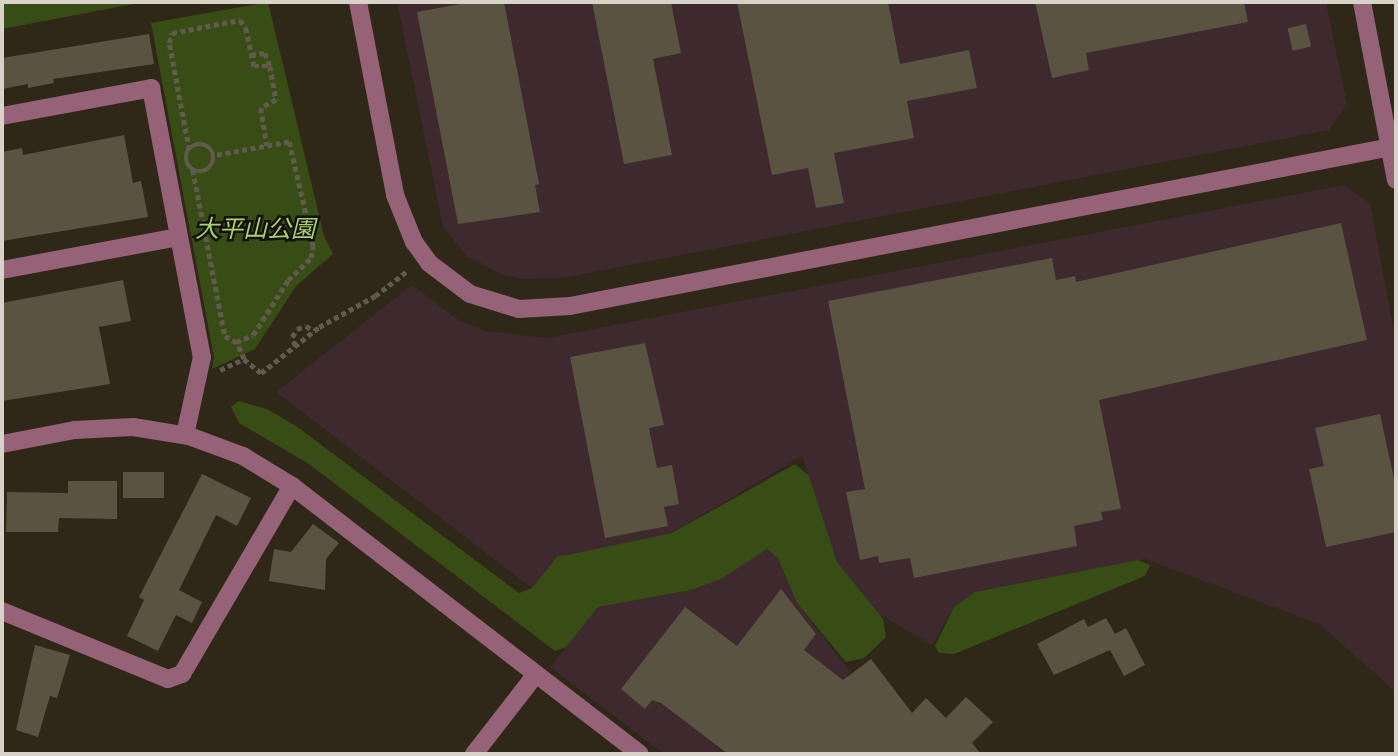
<!DOCTYPE html>
<html>
<head>
<meta charset="utf-8">
<style>
  body { margin:0 }
  #map { position:relative; width:1398px; height:756px; overflow:hidden; background:#2f2718; font-family:Literata,"Noto Sans JP",serif }
  div>[style] { position:absolute }
  .industrial>* { inset:0; background:#3d292e }
  .green>* { inset:0; background:#384d16 }
  .building>* { inset:0; background:#5b5342; transform-origin:0 0 }
  .path>* { height:4.5px; margin-top:-2.25px; transform-origin:0; background:repeating-linear-gradient(90deg,#625b4d 0 5px,transparent 0 8.5px) }
  .path>.ring { margin:-2.25px; padding:0; box-sizing:content-box; background:none; border:4.5px solid #625b4d; border-radius:50% }
  .minor>* { height:18px; margin:-9px; padding:0 9px; transform-origin:9px; border-radius:9px; background:#966277 }
  span { translate:-50% -50%; white-space:nowrap; text-align:center; line-height:1.15; -webkit-text-stroke:5px #14110a; paint-order:stroke }
  .park-label { font-size:24px; color:#a8d16f; font-style:italic }
  .frame { position:absolute; inset:0; border:4px solid #d7d3c9; pointer-events:none }
</style>
</head>
<body>
<div id="map">
  <div class="industrial">
    <i style="clip-path:polygon(397px 2px,1326px 2px,1347px 104px,1329px 130px,563px 278px,523px 279px,503px 275px,467px 256px,443px 227px)"></i>
    <i style="clip-path:polygon(1344px 185px,1370px 203px,1396px 341px,1396px 692px,1319px 624px,1145px 559px,975px 592px,954px 607px,932px 645px,879px 614px,837px 562px,802px 456px,672px 533px,558px 557px,532px 588px,276px 392px,412px 285px,457px 319px,486px 331px,547px 338px)"></i>
    <i style="clip-path:polygon(767px 549px,778px 558px,797px 603px,851px 673px,848px 675px,898px 739px,917px 754px,664px 754px,550px 667px,598px 607px,691px 590px,721px 579px)"></i>
  </div>
  <div class="green">
    <i style="clip-path:polygon(2px 2px,144px 2px,2px 29px)"></i>
    <i style="clip-path:polygon(268px 2px,324px 236px,333px 254px,296px 286px,255px 349px,212px 369px,214px 357px,151px 23px)"></i>
    <i style="clip-path:polygon(238px 401px,267px 409px,296px 426px,519px 593px,532px 588px,557px 557px,672px 533px,795px 464px,809px 476px,837px 562px,883px 619px,886px 637px,864px 658px,846px 662px,797px 603px,778px 558px,767px 549px,721px 579px,691px 590px,598px 607px,566px 647px,555px 651px,309px 464px,239px 423px,231px 407px)"></i>
    <i style="clip-path:polygon(1138px 560px,1150px 565px,1145px 576px,954px 654px,939px 653px,935px 646px,954px 607px,975px 592px)"></i>
  </div>
  <div class="building">
    <i style="clip-path:polygon(471px 2px,504px 2px,539px 184px,535px 185px,540px 212px,458px 224px,417px 12px)"></i>
    <i style="clip-path:polygon(592px 2px,671px 2px,681px 53px,653px 59px,672px 155px,624px 164px)"></i>
    <i style="clip-path:polygon(737px 2px,888px 2px,900px 64px,969px 50px,977px 88px,907px 101px,914px 138px,834px 153px,844px 203px,816px 208px,808px 168px,772px 175px)"></i>
    <i style="clip-path:polygon(1035px 2px,1244px 2px,1248px 22px,1086px 53px,1089px 70px,1052px 78px)"></i>
    <i style="left:1306px;top:24px;width:23px;height:19px;rotate:77deg"></i>
    <i style="clip-path:polygon(149px 34px,154px 64px,53px 79px,54px 83px,28px 88px,28px 84px,2px 89px,2px 58px)"></i>
    <i style="clip-path:polygon(124px 135px,133px 183px,141px 181px,148px 217px,2px 241px,2px 152px,22px 148px,23px 155px)"></i>
    <i style="clip-path:polygon(1341px 223px,1367px 340px,1099px 400px,1121px 509px,1101px 512px,1103px 520px,1074px 526px,1077px 546px,914px 578px,910px 558px,879px 563px,878px 556px,860px 560px,846px 492px,865px 489px,828px 301px,1052px 258px,1056px 280px,1075px 276px,1076px 282px)"></i>
    <i style="clip-path:polygon(123px 280px,131px 321px,99px 327px,110px 384px,2px 401px,2px 303px)"></i>
    <i style="clip-path:polygon(645px 343px,664px 425px,649px 428px,657px 468px,672px 465px,679px 504px,664px 507px,668px 526px,605px 538px,570px 357px)"></i>
    <i style="clip-path:polygon(1380px 414px,1396px 488px,1396px 532px,1326px 547px,1309px 469px,1324px 466px,1315px 428px)"></i>
    <i style="left:123px;top:472px;width:41px;height:26px"></i>
    <i style="clip-path:polygon(202px 474px,251px 498px,237px 526px,216px 515px,179px 590px,202px 602px,192px 623px,176px 615px,158px 651px,127px 636px,144px 600px,139px 597px)"></i>
    <i style="clip-path:polygon(68px 481px,117px 481px,117px 519px,59px 518px,58px 532px,6px 532px,7px 492px,68px 493px)"></i>
    <i style="clip-path:polygon(313px 524px,339px 543px,326px 559px,325px 590px,269px 581px,274px 549px,291px 552px)"></i>
    <i style="clip-path:polygon(781px 589px,816px 634px,804px 650px,843px 680px,871px 659px,912px 713px,926px 698px,946px 718px,966px 697px,993px 722px,972px 743px,981px 754px,728px 754px,661px 703px,652px 700px,645px 709px,621px 689px,685px 607px,737px 646px)"></i>
    <i style="clip-path:polygon(1106px 618px,1115px 634px,1126px 628px,1145px 665px,1124px 676px,1110px 650px,1054px 675px,1037px 644px,1084px 619px,1088px 627px)"></i>
    <i style="clip-path:polygon(35px 645px,70px 655px,57px 698px,50px 696px,38px 737px,16px 730px)"></i>
  </div>
  <div class="path">
    <i style="left:251px;top:55px;width:14px;rotate:-8deg"></i>
    <i style="left:265px;top:53px;width:14px;rotate:69deg"></i>
    <i style="left:270px;top:66px;width:35px;rotate:80deg"></i>
    <i style="left:276px;top:100px;width:17px;rotate:152deg"></i>
    <i style="left:261px;top:108px;width:38px;rotate:81deg"></i>
    <i class="ring" style="left:186px;top:144px;width:23.5px;height:23.5px"></i>
    <i style="left:189px;top:150px;width:109px;rotate:-100.6deg"></i>
    <i style="left:169px;top:43px;width:10px;rotate:-73deg"></i>
    <i style="left:172px;top:33px;width:69px;rotate:-10.8deg"></i>
    <i style="left:240px;top:20px;width:10px;rotate:53deg"></i>
    <i style="left:246px;top:28px;width:39px;rotate:78deg"></i>
    <i style="left:254px;top:66px;width:16px"></i>
    <i style="left:193px;top:170px;width:169px;rotate:79.1deg"></i>
    <i style="left:225px;top:336px;width:13px;rotate:29deg"></i>
    <i style="left:236px;top:342px;width:18px;rotate:-22deg"></i>
    <i style="left:253px;top:335px;width:65px;rotate:-57.5deg"></i>
    <i style="left:288px;top:280px;width:32px;rotate:-44deg"></i>
    <i style="left:311px;top:258px;width:12px;rotate:-81deg"></i>
    <i style="left:313px;top:246px;width:107px;rotate:-103deg"></i>
    <i style="left:289px;top:142px;width:77px;rotate:169.6deg"></i>
    <i style="left:295px;top:346px;width:9px;rotate:-108deg"></i>
    <i style="left:292px;top:337px;width:9px;rotate:-58deg"></i>
    <i style="left:297px;top:329px;width:9px;rotate:-18deg"></i>
    <i style="left:306px;top:326px;width:9px;rotate:32deg"></i>
    <i style="left:244px;top:359px;width:22px;rotate:39deg"></i>
    <i style="left:261px;top:373px;width:74px;rotate:-38.4deg"></i>
    <i style="left:319px;top:327px;width:64px;rotate:-29deg"></i>
    <i style="left:375px;top:296px;width:41px;rotate:-38deg"></i>
    <i style="left:220px;top:370px;width:26px;rotate:-25deg"></i>
    <i style="left:244px;top:359px;width:19px;rotate:-115deg"></i>
  </div>
  <div class="minor">
    <i style="left:358px;top:2px;width:197px;rotate:79.1deg"></i>
    <i style="left:395px;top:195px;width:51px;rotate:68deg"></i>
    <i style="left:414px;top:242px;width:26px;rotate:54deg"></i>
    <i style="left:429px;top:263px;width:51px;rotate:37.1deg"></i>
    <i style="left:470px;top:294px;width:51px;rotate:17deg"></i>
    <i style="left:519px;top:309px;width:51px;rotate:-3.4deg"></i>
    <i style="left:570px;top:306px;width:841px;rotate:-10.96deg"></i>
    <i style="left:1362px;top:2px;width:181px;rotate:79.2deg"></i>
    <i style="left:2px;top:116px;width:152px;rotate:-10.6deg"></i>
    <i style="left:151px;top:88px;width:274px;rotate:79.3deg"></i>
    <i style="left:202px;top:357px;width:80px;rotate:102.3deg"></i>
    <i style="left:2px;top:270px;width:180px;rotate:-10.6deg"></i>
    <i style="left:2px;top:444px;width:74px;rotate:-10.9deg"></i>
    <i style="left:75px;top:430px;width:58px;rotate:-3deg"></i>
    <i style="left:133px;top:427px;width:57px;rotate:9.1deg"></i>
    <i style="left:189px;top:436px;width:58px;rotate:20.3deg"></i>
    <i style="left:243px;top:456px;width:57px;rotate:31.5deg"></i>
    <i style="left:292px;top:486px;width:439px;rotate:37.6deg"></i>
    <i style="left:2px;top:611px;width:179px;rotate:22.3deg"></i>
    <i style="left:168px;top:679px;width:15px;rotate:-20deg"></i>
    <i style="left:182px;top:674px;width:218px;rotate:-59.7deg"></i>
    <i style="left:474px;top:754px;width:101px;rotate:-52.2deg"></i>
  </div>
  <div class="park-label">
    <span style="left:255px;top:227px">大平山公園</span>
  </div>
  <div class="frame"></div>
</div>
</body>
</html>
